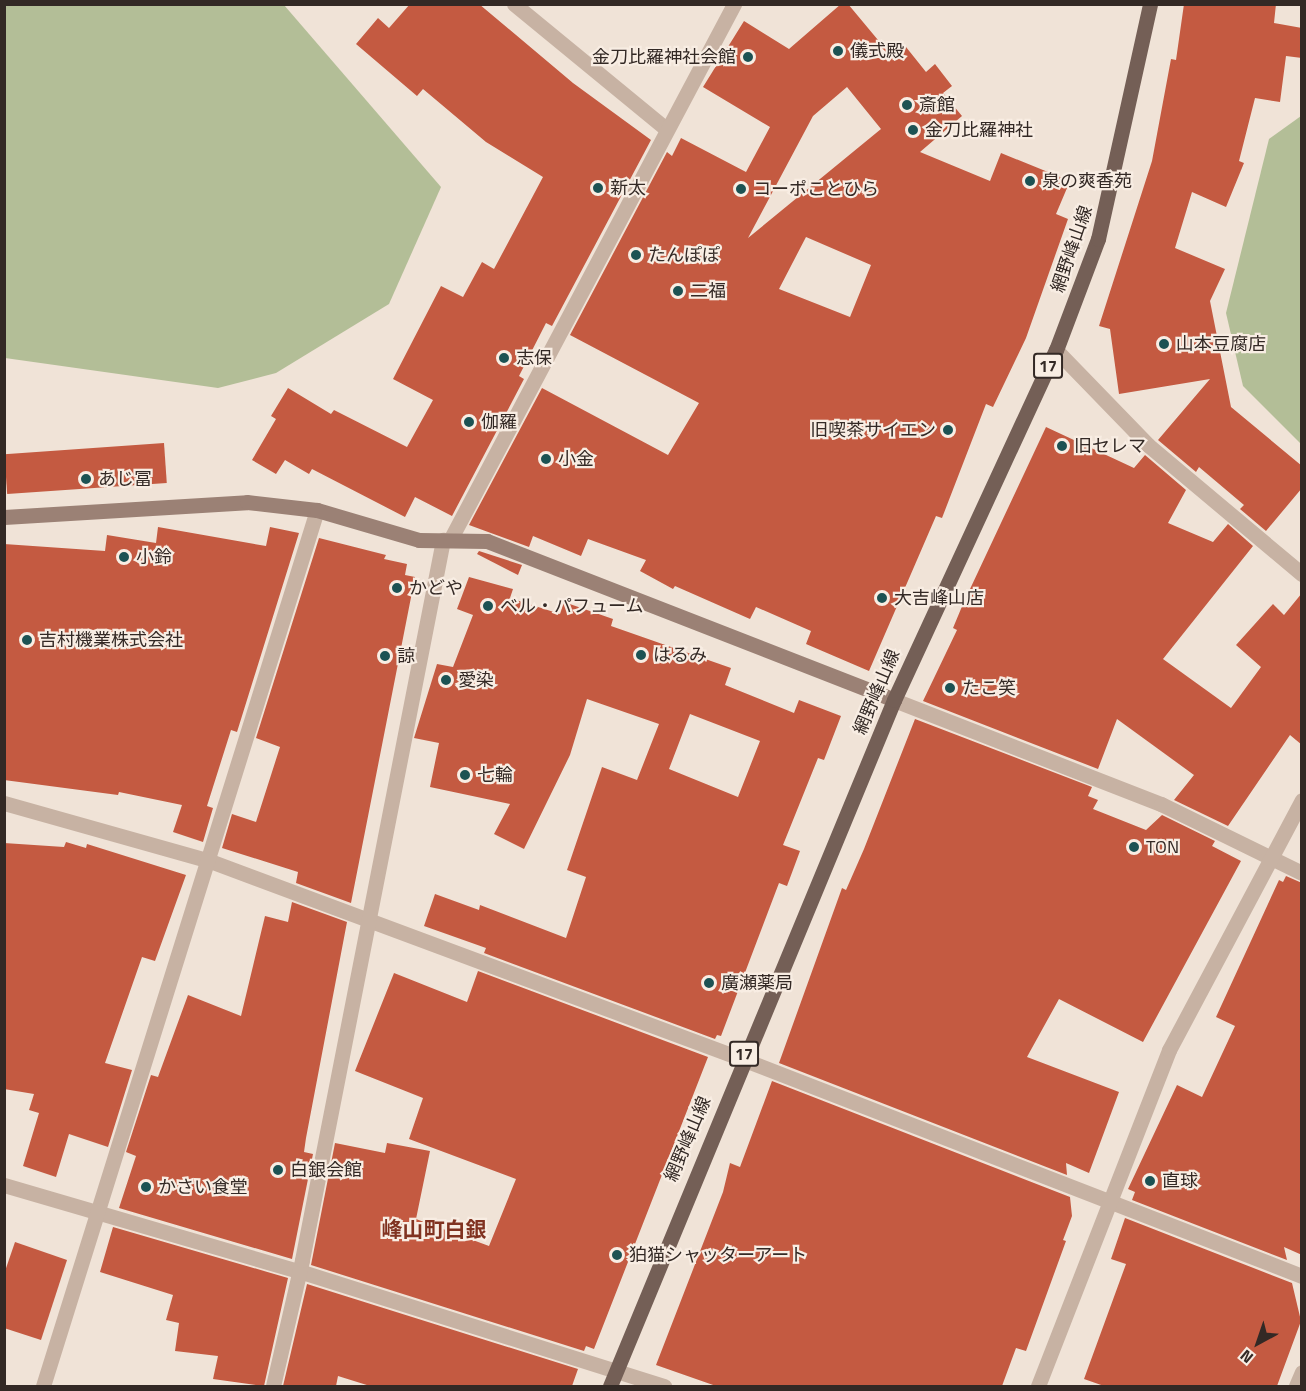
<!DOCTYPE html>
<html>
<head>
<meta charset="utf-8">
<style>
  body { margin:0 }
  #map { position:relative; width:1306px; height:1391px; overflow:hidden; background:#f0e3d7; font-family:"Titillium Web","Noto Sans JP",sans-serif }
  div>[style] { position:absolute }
  .green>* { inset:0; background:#b3be97 }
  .building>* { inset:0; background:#c45a41; transform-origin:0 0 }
  .street>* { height:15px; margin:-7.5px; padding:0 7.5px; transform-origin:7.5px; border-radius:7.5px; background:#c7b2a3 }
  .secondary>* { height:15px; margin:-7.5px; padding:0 7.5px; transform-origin:7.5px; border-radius:7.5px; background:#9b8175 }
  .primary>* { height:15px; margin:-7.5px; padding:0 7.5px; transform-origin:7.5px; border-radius:7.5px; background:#745f56 }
  .dots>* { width:16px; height:16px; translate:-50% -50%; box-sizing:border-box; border:3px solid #f8ede3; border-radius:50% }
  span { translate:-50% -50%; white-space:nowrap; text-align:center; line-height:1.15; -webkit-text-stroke:4.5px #f8ede3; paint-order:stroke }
  .shield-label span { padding:2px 4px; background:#f8ede3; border:2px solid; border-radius:4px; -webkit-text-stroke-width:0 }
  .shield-label { font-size:16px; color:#332925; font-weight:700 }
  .poi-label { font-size:18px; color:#332925 }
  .left { translate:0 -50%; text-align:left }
  .right { translate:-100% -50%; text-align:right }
  .street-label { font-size:18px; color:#332925 }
  .quarter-label { font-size:21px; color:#803220; font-weight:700 }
  .frame { position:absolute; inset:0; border:6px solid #332925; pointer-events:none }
  .north { position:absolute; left:1228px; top:1313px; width:60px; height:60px; -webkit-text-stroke:4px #f8ede3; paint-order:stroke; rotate:220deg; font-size:16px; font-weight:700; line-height:24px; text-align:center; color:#332925 }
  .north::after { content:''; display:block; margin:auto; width:21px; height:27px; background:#332925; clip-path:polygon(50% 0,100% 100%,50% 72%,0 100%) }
</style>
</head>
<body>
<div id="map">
  <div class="green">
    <i style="clip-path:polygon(5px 4px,284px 5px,441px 187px,389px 304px,276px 373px,218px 388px,5px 358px)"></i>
    <i style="clip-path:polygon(1301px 116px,1301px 444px,1243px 386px,1226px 313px,1269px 139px)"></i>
  </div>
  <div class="building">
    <i style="clip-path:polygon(410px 4px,479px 4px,573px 83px,651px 140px,552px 326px,546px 323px,519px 376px,524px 379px,452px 516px,415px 497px,405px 517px,312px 469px,309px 474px,285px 460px,276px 474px,252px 460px,276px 419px,271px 416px,288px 388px,331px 414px,334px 410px,407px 447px,433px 400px,393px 379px,441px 286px,463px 297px,482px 262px,494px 269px,543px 177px,486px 142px,423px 89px,417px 96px,356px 44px,378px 18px,389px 28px)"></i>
    <i style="clip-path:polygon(evenodd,841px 4px,848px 4px,893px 58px,906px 47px,926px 72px,935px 64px,952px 86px,943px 93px,962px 116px,920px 152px,990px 181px,1001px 153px,1070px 181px,1056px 214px,1068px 219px,1026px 338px,993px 407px,986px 404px,942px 518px,936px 516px,869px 671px,806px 644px,811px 631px,756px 607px,750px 619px,675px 586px,673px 589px,640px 571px,646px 560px,588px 539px,581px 556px,533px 536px,529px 547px,469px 525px,542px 388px,668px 455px,699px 403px,570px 335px,667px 152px,672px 156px,681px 138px,746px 172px,770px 127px,703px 87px,744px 21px,789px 49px,841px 4px,847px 87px,881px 129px,748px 238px,813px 116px,847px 87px,841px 4px,806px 237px,871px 265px,850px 317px,779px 289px,806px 237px)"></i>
    <i style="clip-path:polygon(1184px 4px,1276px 4px,1274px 23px,1302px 28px,1302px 58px,1286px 56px,1280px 102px,1255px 98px,1239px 161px,1244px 163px,1226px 207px,1192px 192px,1175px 248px,1225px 269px,1210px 301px,1231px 407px,1302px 466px,1302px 488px,1266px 531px,1240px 509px,1244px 505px,1199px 467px,1196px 472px,1158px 440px,1210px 379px,1119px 394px,1110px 329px,1099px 326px,1152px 161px,1171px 59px,1176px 60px)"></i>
    <i style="clip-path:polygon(1046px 427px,1134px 468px,1145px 455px,1186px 490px,1168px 523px,1213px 542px,1228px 524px,1253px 546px,1163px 659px,1231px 708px,1261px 667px,1236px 645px,1273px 604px,1284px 615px,1302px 593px,1302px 745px,1290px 735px,1228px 826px,1174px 800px,1194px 775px,1117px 719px,1098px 769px,923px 701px,957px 630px,953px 628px,963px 604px)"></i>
    <i style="left:164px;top:443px;width:40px;height:160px;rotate:86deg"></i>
    <i style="clip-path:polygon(158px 527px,266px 546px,270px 527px,299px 533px,237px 732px,231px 730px,207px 806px,213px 808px,203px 842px,173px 832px,182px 805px,119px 792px,118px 795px,4px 780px,4px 544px,105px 551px,107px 535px,156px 543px)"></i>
    <i style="clip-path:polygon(319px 538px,386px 555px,384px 559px,407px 564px,405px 575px,415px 577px,351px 903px,296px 883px,298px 872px,222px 848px,232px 814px,256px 822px,280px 747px,256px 738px)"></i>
    <i style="clip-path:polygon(479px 551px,522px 565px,518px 575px,477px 554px)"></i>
    <i style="clip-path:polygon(evenodd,469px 577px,513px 589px,510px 598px,560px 614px,564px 602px,613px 619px,611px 626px,731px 668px,725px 685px,794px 713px,799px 700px,841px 716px,824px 760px,818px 758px,783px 845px,800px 851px,787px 886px,779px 883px,721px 1036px,717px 1035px,715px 1039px,484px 953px,486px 948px,424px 926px,435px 894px,479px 910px,480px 905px,566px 938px,586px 877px,567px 870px,602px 767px,637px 780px,659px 724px,587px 699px,570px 755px,524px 849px,494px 834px,510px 804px,430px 787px,439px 743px,414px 738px,437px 664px,453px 667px,473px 615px,457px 609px,469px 577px,690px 714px,760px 741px,738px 797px,669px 769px,690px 714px)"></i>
    <i style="clip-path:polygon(915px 719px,1092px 787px,1088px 796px,1098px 800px,1093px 809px,1146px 830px,1162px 815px,1215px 841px,1212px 846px,1241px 861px,1143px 1042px,1059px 999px,1027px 1057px,1119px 1092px,1089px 1173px,1066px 1163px,1067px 1175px,779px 1063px,842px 888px,846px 890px,864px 849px)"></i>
    <i style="clip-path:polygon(66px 842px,86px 848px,87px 844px,186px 875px,155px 961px,142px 957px,105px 1063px,132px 1070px,108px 1147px,69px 1134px,56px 1177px,23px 1166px,39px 1113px,29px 1110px,34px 1094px,4px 1089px,4px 843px,64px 847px)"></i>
    <i style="clip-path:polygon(1286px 876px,1302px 883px,1302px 1255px,1284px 1247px,1287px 1260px,1132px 1200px,1135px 1192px,1128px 1189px,1177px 1085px,1202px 1097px,1235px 1026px,1216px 1017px,1279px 880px,1283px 882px)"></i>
    <i style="clip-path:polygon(292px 902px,347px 922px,306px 1138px,304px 1152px,313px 1154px,292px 1259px,119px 1208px,136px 1156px,126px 1152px,151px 1075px,158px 1077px,188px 995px,241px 1016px,265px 916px,288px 922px)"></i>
    <i style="clip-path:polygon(478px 971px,708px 1057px,594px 1349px,586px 1346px,584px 1351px,311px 1265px,335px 1143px,385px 1153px,387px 1143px,430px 1151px,416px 1219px,489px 1246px,516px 1179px,409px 1139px,423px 1098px,355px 1071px,394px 973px,467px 1002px)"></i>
    <i style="clip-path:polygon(772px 1081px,1070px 1197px,1072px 1216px,1063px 1240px,1066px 1241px,1026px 1351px,1016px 1348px,1002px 1386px,716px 1386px,656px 1365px,723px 1192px,730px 1163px,740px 1167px)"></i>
    <i style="clip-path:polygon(1125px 1218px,1292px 1283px,1301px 1321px,1277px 1386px,1104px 1386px,1084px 1379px,1126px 1264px,1111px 1259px)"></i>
    <i style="clip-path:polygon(113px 1227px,288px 1278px,264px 1386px,213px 1379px,218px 1356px,175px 1351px,179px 1323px,166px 1320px,173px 1295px,100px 1272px)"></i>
    <i style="clip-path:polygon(15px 1242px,67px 1260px,41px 1340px,4px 1328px,4px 1274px)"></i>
    <i style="clip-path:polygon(307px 1284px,578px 1369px,572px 1386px,370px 1386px,338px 1376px,336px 1386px,283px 1386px)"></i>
  </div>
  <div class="street">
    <i style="left:514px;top:4px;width:195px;rotate:39.4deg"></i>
    <i style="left:1056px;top:350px;width:132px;rotate:45.9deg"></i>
    <i style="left:1148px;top:445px;width:201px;rotate:40deg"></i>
    <i style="left:450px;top:540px;width:607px;rotate:-62.08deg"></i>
    <i style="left:894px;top:700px;width:287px;rotate:21.3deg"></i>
    <i style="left:1161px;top:804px;width:157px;rotate:26.1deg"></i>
    <i style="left:4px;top:803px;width:214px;rotate:15.7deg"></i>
    <i style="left:210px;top:861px;width:568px;rotate:20.41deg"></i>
    <i style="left:742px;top:1059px;width:601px;rotate:21.18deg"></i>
    <i style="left:4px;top:1185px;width:307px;rotate:16.3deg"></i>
    <i style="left:299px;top:1271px;width:383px;rotate:17.5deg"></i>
    <i style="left:43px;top:1386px;width:918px;rotate:-72.63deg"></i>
    <i style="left:273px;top:1386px;width:129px;rotate:-77deg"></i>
    <i style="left:302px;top:1260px;width:734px;rotate:-78.92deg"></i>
    <i style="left:1038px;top:1386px;width:361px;rotate:-68.7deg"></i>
    <i style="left:1169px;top:1050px;width:283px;rotate:-62deg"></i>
    <i style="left:1296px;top:1386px;width:15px;rotate:-67deg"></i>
  </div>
  <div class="secondary">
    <i style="left:4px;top:517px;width:243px;rotate:-3.5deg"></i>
    <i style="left:247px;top:502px;width:70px;rotate:6.5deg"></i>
    <i style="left:317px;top:510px;width:106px;rotate:16.4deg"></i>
    <i style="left:419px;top:540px;width:68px;rotate:0.8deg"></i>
    <i style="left:487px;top:541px;width:437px;rotate:21.3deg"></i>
  </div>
  <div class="primary">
    <i style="left:610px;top:1386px;width:742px;rotate:-67.51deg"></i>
    <i style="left:894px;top:700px;width:386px;rotate:-65.2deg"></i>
    <i style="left:1056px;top:350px;width:119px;rotate:-69.3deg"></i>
    <i style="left:1098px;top:239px;width:241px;rotate:-77.5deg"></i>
  </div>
  <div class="dots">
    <i style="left:838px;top:51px;background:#1c5253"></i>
    <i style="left:748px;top:57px;background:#1c5253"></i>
    <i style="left:907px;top:105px;background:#1c5253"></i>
    <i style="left:913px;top:130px;background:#1c5253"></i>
    <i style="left:1030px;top:181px;background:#1c5253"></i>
    <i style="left:598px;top:188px;background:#1c5253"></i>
    <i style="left:741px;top:189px;background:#1c5253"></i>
    <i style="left:636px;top:255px;background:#1c5253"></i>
    <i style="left:678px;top:291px;background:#1c5253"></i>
    <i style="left:1164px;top:344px;background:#1c5253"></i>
    <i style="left:504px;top:358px;background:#1c5253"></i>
    <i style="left:469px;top:422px;background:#1c5253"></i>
    <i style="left:948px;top:430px;background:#1c5253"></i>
    <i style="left:1062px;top:446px;background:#1c5253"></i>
    <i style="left:546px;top:459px;background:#1c5253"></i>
    <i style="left:86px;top:479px;background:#1c5253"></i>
    <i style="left:124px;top:557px;background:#1c5253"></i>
    <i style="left:397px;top:588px;background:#1c5253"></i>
    <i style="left:882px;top:598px;background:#1c5253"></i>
    <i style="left:488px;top:606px;background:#1c5253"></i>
    <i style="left:27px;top:640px;background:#1c5253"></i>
    <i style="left:641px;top:655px;background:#1c5253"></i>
    <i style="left:385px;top:656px;background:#1c5253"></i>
    <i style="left:446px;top:680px;background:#1c5253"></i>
    <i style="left:950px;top:688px;background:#1c5253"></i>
    <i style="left:465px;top:775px;background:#1c5253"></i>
    <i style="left:1134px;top:847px;background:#1c5253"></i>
    <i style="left:709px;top:983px;background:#1c5253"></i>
    <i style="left:278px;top:1170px;background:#1c5253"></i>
    <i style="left:1150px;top:1181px;background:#1c5253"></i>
    <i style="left:146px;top:1187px;background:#1c5253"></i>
    <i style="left:617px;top:1255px;background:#1c5253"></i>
  </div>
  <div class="shield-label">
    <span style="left:1048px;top:366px">17</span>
    <span style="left:744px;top:1054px">17</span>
  </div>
  <div class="poi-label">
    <span class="left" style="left:850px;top:51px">儀式殿</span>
    <span class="right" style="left:736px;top:57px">金刀比羅神社会館</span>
    <span class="left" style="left:919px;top:105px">斎館</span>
    <span class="left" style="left:925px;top:130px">金刀比羅神社</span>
    <span class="left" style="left:1042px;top:181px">泉の爽香苑</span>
    <span class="left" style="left:610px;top:188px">新太</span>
    <span class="left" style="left:753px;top:189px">コーポことひら</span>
    <span class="left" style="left:648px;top:255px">たんぽぽ</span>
    <span class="left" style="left:690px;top:291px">二福</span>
    <span class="left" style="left:1176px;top:344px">山本豆腐店</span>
    <span class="left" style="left:516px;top:358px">志保</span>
    <span class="left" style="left:481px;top:422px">伽羅</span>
    <span class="right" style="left:936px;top:430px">旧喫茶サイエン</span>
    <span class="left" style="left:1074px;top:446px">旧セレマ</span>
    <span class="left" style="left:558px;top:459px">小金</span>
    <span class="left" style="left:98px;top:479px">あじ冨</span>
    <span class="left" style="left:136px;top:557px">小鈴</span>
    <span class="left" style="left:409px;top:588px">かどや</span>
    <span class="left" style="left:894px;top:598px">大吉峰山店</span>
    <span class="left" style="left:500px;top:606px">ベル・パフューム</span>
    <span class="left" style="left:39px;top:640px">吉村機業株式会社</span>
    <span class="left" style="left:653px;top:655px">はるみ</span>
    <span class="left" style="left:397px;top:656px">諒</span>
    <span class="left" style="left:458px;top:680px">愛染</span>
    <span class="left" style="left:962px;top:688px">たこ笑</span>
    <span class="left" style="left:477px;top:775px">七輪</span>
    <span class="left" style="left:1146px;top:847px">TON</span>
    <span class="left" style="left:721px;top:983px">廣瀬薬局</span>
    <span class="left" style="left:290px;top:1170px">白銀会館</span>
    <span class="left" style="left:1162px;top:1181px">直球</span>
    <span class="left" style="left:158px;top:1187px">かさい食堂</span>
    <span class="left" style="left:629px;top:1255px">狛猫シャッターアート</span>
  </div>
  <div class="street-label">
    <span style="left:1072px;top:249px;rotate:-71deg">網野峰山線</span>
    <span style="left:877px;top:692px;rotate:-67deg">網野峰山線</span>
    <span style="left:688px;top:1139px;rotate:-67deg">網野峰山線</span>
  </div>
  <div class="quarter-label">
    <span style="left:434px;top:1229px">峰山町白銀</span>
  </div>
  <div class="frame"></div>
  <div class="north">N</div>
</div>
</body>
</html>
